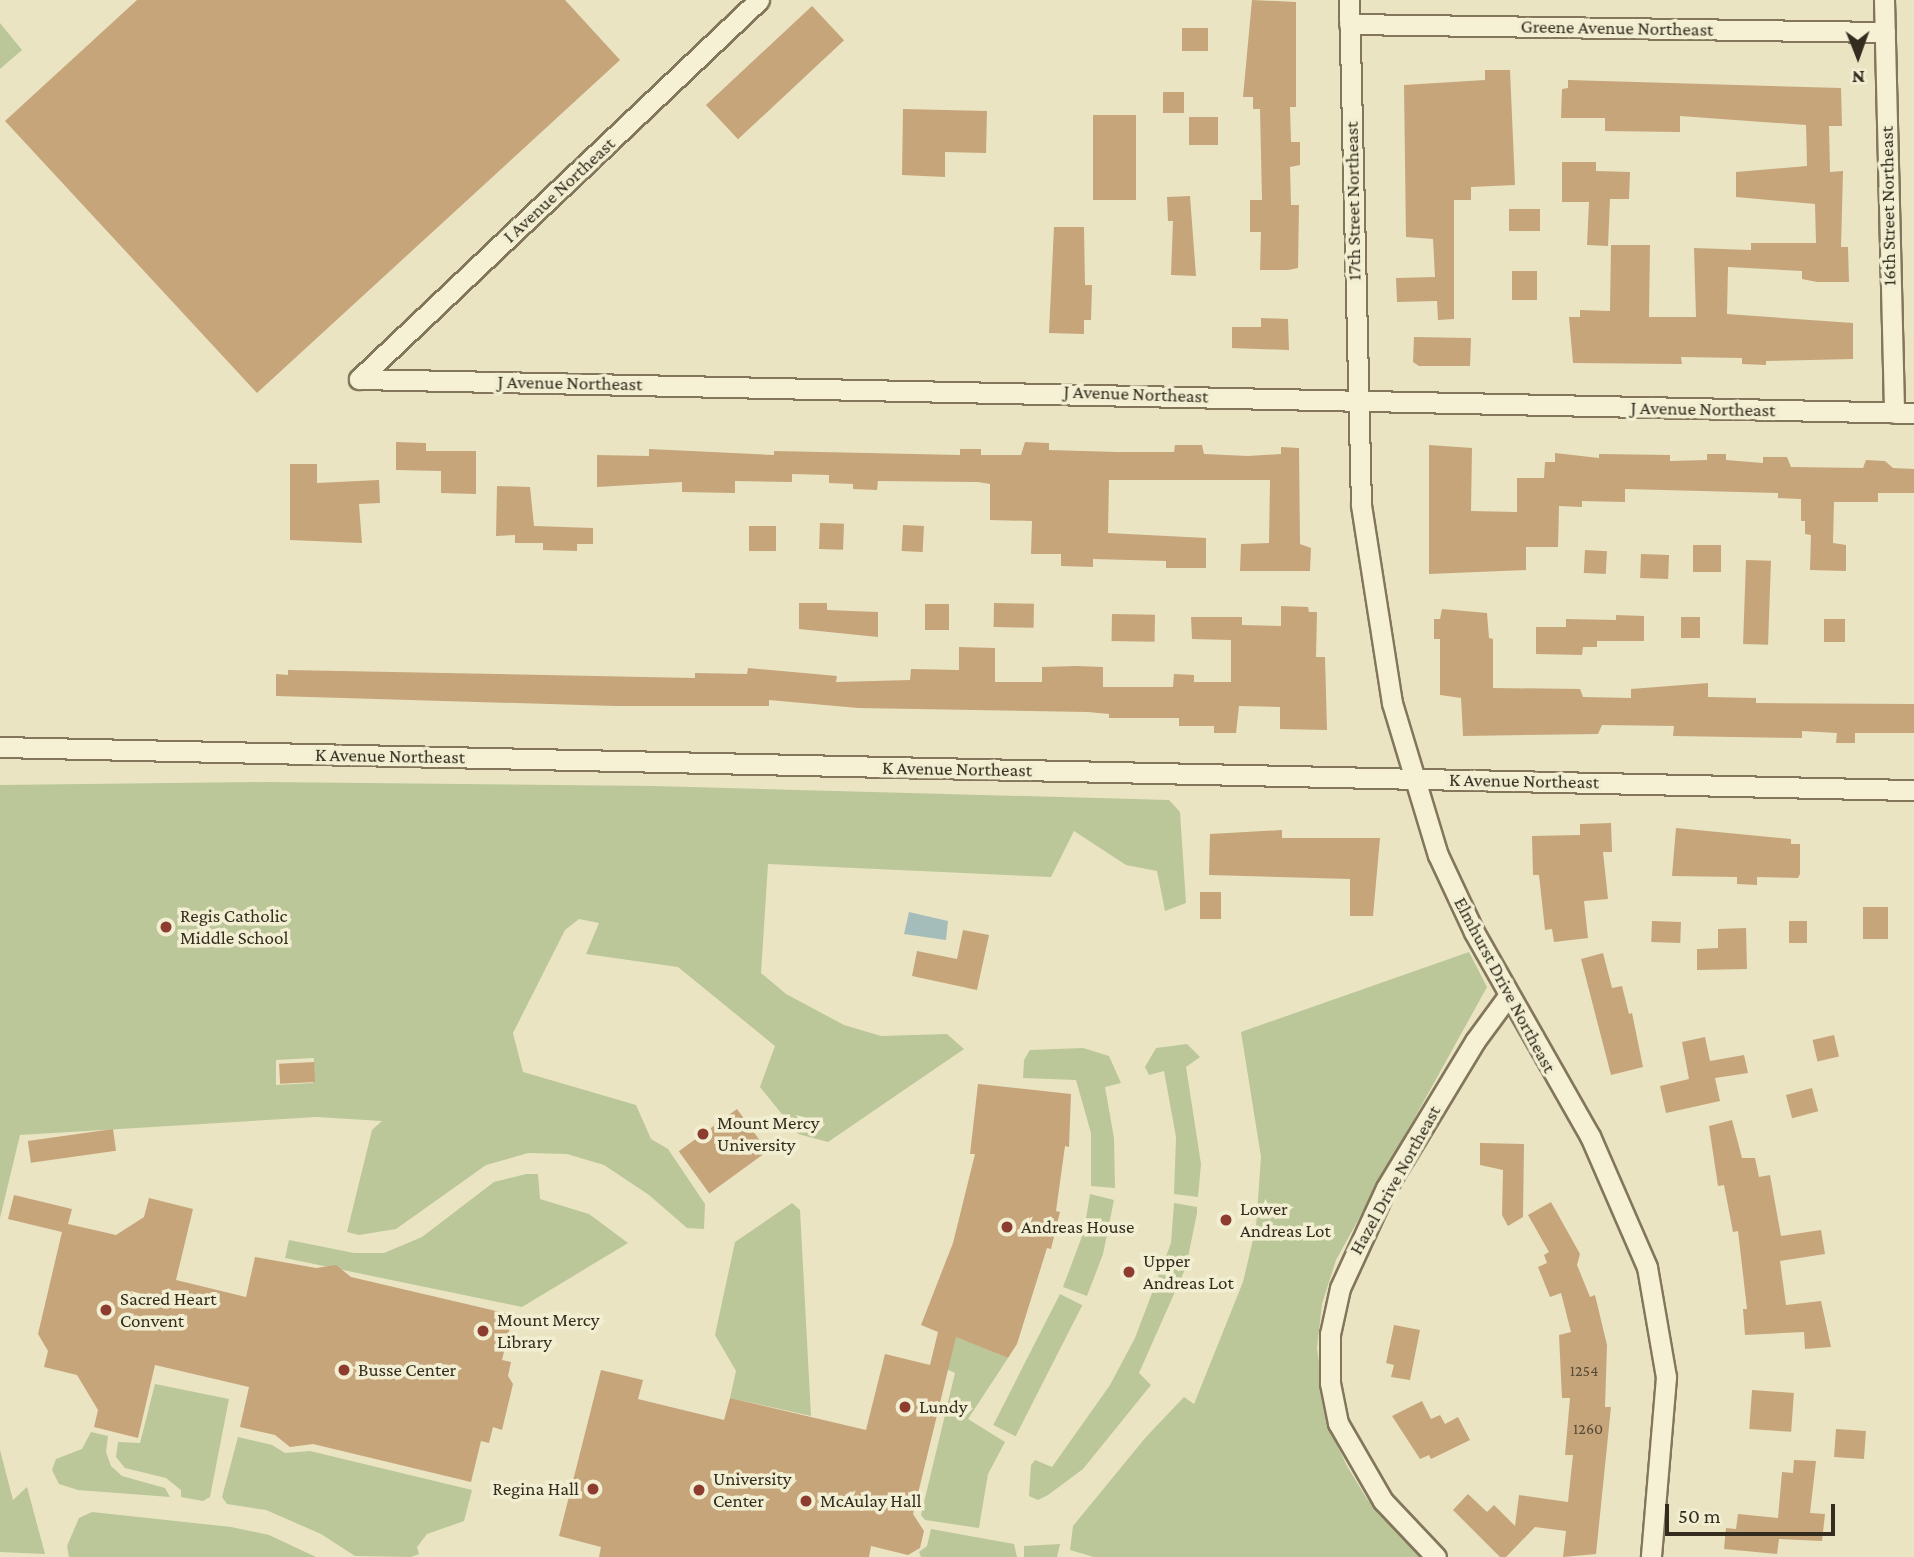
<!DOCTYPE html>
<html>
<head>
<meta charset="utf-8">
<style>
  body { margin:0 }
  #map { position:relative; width:1914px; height:1557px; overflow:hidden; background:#eae4c3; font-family:"Crimson Pro",serif }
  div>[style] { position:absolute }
  .green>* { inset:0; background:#bbc798; transform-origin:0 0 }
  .water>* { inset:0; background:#a5bdba }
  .building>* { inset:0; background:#c6a57b; transform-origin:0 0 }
  .roads { filter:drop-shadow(2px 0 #83765b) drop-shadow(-2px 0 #83765b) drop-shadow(0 2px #83765b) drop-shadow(0 -2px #83765b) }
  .street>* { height:19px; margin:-9.5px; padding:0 9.5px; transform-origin:9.5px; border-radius:9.5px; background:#f6f1d5 }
  .dots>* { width:19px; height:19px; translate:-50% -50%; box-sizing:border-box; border:4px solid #f2eed2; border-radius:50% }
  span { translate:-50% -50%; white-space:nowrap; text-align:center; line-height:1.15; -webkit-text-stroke:7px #f2eed2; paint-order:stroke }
  .number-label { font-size:16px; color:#584a35 }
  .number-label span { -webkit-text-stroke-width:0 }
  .street-label { font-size:19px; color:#342c1e }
  .poi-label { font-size:19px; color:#342c1e }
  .left { translate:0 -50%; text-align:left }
  .right { translate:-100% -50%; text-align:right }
  .north { position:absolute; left:1823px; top:21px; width:70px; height:70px; -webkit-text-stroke:5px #f2eed2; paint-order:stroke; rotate:179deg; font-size:19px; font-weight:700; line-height:28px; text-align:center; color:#342c1e }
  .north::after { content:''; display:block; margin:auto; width:24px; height:32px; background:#342c1e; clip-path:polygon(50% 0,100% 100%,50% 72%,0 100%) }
  .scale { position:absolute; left:1665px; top:1504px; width:170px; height:32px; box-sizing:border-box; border:4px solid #342c1e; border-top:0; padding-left:9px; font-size:21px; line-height:24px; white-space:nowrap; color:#342c1e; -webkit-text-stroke:5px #f2eed2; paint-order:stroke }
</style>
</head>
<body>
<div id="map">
  <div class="green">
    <i style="clip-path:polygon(0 23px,22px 50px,0 69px)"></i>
    <i style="clip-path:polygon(evenodd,266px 782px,654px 786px,1169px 800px,1180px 812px,1186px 903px,1165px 911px,1157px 871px,1126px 865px,1074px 831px,1051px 877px,768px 864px,761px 973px,786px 994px,844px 1025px,881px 1036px,947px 1034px,964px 1049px,828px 1142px,798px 1134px,760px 1087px,775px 1046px,678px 967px,586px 954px,599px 923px,579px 919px,565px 930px,513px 1033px,523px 1072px,636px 1105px,651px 1139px,668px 1149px,705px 1204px,704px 1229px,687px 1228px,649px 1195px,604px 1165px,567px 1154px,528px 1153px,486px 1165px,396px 1229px,359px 1235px,347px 1232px,372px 1130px,382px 1121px,317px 1117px,20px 1135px,0 1218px,0 785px,266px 782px,314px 1058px,313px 1083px,276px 1085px,276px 1060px,314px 1058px)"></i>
    <i style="clip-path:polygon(1469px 952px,1487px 987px,1336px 1260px,1322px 1304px,1317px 1348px,1328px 1426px,1347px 1466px,1367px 1499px,1421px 1557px,1094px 1557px,1070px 1550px,1073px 1526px,1146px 1437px,1184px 1397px,1194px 1404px,1243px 1282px,1256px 1227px,1261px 1157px,1241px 1032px)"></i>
    <i style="clip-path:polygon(1187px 1044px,1200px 1057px,1186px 1067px,1201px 1164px,1198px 1197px,1174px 1194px,1176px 1137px,1164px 1071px,1149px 1075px,1145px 1067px,1156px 1048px)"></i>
    <i style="clip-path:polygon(1083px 1048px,1109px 1056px,1121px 1083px,1105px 1087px,1114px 1138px,1115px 1188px,1091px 1186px,1091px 1133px,1076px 1080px,1023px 1078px,1024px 1060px,1030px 1050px)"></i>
    <i style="clip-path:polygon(526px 1174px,538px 1174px,540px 1199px,589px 1214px,628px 1243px,522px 1307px,285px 1258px,289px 1240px,354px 1253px,384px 1253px,422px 1237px,494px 1182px)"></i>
    <i style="clip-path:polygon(1090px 1194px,1114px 1200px,1103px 1254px,1087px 1296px,1063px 1287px,1084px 1231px)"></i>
    <i style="clip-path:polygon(792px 1203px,800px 1210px,811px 1416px,730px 1398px,736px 1371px,715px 1335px,735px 1242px)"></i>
    <i style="clip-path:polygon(1174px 1203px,1197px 1207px,1197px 1213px,1186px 1267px,1139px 1373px,1151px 1385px,1083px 1469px,1048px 1495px,1038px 1500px,1029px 1496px,1031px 1465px,1035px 1460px,1052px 1467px,1110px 1385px,1135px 1338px,1171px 1243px)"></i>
    <i style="left:1060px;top:1294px;width:25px;height:147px;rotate:27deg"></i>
    <i style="clip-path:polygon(952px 1335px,1008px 1358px,968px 1419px,1005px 1442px,988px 1474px,979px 1528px,925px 1520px,921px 1515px,955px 1373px,944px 1368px)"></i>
    <i style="clip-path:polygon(155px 1384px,229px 1399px,210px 1497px,203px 1501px,181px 1497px,181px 1490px,166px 1478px,125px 1468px,116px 1457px,118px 1442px,140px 1443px)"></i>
    <i style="clip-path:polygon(91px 1432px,108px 1436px,106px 1452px,111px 1466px,122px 1476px,165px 1488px,170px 1497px,78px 1490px,59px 1484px,52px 1470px,56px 1459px,82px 1449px)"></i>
    <i style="clip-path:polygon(238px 1437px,272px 1445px,285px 1453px,310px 1451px,472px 1490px,464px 1521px,427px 1534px,417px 1547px,419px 1554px,411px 1557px,355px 1556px,321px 1534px,266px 1510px,227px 1504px,222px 1497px)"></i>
    <i style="clip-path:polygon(0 1450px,13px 1500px,27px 1487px,45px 1554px,0 1552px)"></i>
    <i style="clip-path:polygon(92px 1512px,231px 1527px,269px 1535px,316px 1557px,69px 1557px,67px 1546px,79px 1518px)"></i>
    <i style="clip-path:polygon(931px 1529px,1014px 1544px,1017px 1557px,921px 1557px,919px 1552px,927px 1546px)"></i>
    <i style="clip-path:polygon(1060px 1544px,1057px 1557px,1024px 1557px,1024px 1546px)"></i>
  </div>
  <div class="water">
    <i style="clip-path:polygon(909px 912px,948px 921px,946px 940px,904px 934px)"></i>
  </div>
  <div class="building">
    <i style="clip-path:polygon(137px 0,565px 0,620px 60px,257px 393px,5px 121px)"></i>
    <i style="clip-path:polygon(1252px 0,1296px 2px,1296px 107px,1290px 107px,1291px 142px,1300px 142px,1300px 165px,1290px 167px,1291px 205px,1299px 205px,1298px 268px,1288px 270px,1260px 270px,1261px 232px,1250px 232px,1250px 200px,1262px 200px,1260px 109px,1253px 109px,1253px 97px,1243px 97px)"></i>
    <i style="left:812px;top:6px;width:47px;height:145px;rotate:47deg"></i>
    <i style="left:1182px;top:28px;width:26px;height:23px"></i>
    <i style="clip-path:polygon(1485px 70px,1510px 70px,1515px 185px,1471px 187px,1471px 200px,1454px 200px,1454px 319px,1438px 320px,1437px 301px,1397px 302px,1396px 278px,1435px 277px,1433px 239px,1406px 237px,1404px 85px,1485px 80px)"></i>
    <i style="clip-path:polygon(1568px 80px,1841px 88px,1842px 126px,1829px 126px,1830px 172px,1843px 171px,1841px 247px,1848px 247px,1849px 282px,1817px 282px,1802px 279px,1802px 271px,1728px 267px,1727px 314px,1853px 323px,1853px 359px,1766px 361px,1766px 365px,1742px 364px,1742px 358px,1681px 357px,1682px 364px,1573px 363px,1569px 317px,1580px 317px,1580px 310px,1610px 311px,1611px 245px,1650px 245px,1649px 317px,1696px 317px,1694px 248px,1751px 250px,1751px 243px,1816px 243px,1815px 204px,1736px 197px,1736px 172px,1807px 166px,1806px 125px,1680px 116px,1680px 132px,1605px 131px,1605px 118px,1561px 118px,1562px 89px,1568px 88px)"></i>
    <i style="left:1163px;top:92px;width:21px;height:21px"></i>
    <i style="clip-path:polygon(903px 109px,987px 111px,986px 153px,945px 152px,945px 177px,902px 175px)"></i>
    <i style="left:1093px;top:115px;width:43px;height:85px"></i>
    <i style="left:1189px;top:117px;width:29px;height:28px"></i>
    <i style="clip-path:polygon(1562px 162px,1596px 162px,1596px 171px,1630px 172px,1629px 199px,1610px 199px,1608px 246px,1587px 245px,1589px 202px,1562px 202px)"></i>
    <i style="clip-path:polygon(1190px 196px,1196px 276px,1171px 275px,1173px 221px,1168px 221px,1167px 197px)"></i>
    <i style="left:1509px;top:209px;width:31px;height:22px"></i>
    <i style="clip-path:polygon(1054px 227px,1084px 227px,1085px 285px,1092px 285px,1091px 320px,1084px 320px,1084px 334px,1049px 333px)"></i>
    <i style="left:1512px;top:271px;width:25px;height:29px"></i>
    <i style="clip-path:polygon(1261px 318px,1288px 319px,1289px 350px,1232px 348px,1232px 327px,1261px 327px)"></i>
    <i style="clip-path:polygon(1414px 337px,1471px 338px,1470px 366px,1419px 366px,1413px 362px)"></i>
    <i style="clip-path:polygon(396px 442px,426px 443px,426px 451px,476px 451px,476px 494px,441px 493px,441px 471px,396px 470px)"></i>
    <i style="clip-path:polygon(1025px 442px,1049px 443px,1049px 450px,1117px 452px,1174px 452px,1175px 445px,1202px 445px,1204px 454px,1248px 456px,1281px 454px,1281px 447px,1299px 448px,1300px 544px,1311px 548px,1310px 571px,1240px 571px,1241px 544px,1269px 543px,1270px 480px,1109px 480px,1108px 533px,1206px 538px,1206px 568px,1166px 568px,1166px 561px,1093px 559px,1093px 567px,1061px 566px,1061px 554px,1031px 554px,1032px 521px,990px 520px,990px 484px,978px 482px,878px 481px,877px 490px,853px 489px,853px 484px,829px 483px,829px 475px,792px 474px,792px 482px,735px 481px,735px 493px,682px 492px,682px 482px,597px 487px,597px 455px,649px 456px,649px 449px,774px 455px,774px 451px,960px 455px,960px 449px,981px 449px,981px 455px,1021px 455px)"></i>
    <i style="clip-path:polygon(1429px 445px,1472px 448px,1471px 511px,1517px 512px,1517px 478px,1544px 478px,1545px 462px,1555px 462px,1555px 453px,1599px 458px,1599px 454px,1670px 455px,1670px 461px,1707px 460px,1707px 454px,1726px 454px,1726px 460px,1763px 463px,1763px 457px,1787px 457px,1791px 467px,1863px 468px,1866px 460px,1885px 461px,1893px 468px,1914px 469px,1914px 493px,1878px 493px,1878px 502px,1834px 502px,1833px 543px,1846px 545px,1846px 571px,1810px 570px,1811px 535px,1805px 534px,1805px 521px,1801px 521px,1801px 499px,1778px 498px,1778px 493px,1625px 489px,1625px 502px,1582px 501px,1582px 507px,1559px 506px,1558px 547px,1526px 547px,1526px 570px,1429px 574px)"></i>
    <i style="clip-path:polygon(290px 464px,317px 464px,317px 483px,379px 480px,380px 503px,359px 504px,362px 543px,290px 540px)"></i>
    <i style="clip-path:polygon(497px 486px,530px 487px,534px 526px,593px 528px,593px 544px,577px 544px,577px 551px,543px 550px,543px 543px,515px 543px,515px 535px,496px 536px)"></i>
    <i style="left:820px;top:523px;width:24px;height:26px;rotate:2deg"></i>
    <i style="left:903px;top:525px;width:21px;height:26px;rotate:3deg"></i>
    <i style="left:749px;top:526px;width:27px;height:25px"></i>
    <i style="left:1693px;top:545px;width:28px;height:27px"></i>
    <i style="left:1585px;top:550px;width:22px;height:23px;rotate:3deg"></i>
    <i style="left:1641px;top:554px;width:28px;height:24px;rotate:2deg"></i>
    <i style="left:1746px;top:560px;width:25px;height:84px;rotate:2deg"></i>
    <i style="clip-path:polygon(799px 603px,827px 603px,827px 610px,878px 612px,878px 637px,799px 629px)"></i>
    <i style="left:994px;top:603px;width:40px;height:24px;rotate:1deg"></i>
    <i style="left:925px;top:604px;width:24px;height:26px"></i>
    <i style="clip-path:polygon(1281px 606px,1308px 607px,1309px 612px,1317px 612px,1316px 657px,1325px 657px,1327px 730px,1280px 729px,1280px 707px,1239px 706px,1236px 733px,1214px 733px,1214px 726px,1179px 726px,1179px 718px,1109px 718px,1109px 714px,1088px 712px,858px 708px,769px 700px,769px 706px,615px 706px,276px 696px,276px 674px,288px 675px,288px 670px,695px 678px,695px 673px,747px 674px,748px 668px,837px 676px,836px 682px,910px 680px,911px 669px,959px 670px,959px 647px,995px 648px,995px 682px,1042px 682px,1042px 667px,1076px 666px,1103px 667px,1103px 687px,1173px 687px,1174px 674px,1194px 675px,1194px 682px,1231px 682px,1231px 640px,1192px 639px,1191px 617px,1242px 617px,1242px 625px,1281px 626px)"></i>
    <i style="clip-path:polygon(1442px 609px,1487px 613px,1489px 638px,1493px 639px,1493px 688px,1580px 689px,1583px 697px,1631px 698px,1631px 689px,1708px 683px,1708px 697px,1756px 698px,1756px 703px,1914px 704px,1914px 733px,1855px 733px,1855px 743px,1836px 743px,1837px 733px,1802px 731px,1802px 738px,1673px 736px,1674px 726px,1602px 725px,1598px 734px,1463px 736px,1461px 698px,1440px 695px,1440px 639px,1434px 639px,1434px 619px,1440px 619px)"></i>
    <i style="left:1112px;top:614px;width:43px;height:27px;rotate:1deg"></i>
    <i style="clip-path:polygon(1616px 615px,1644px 616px,1644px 641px,1597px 641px,1597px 647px,1583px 647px,1582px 655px,1536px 654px,1536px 627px,1566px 627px,1566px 619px,1616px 620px)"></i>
    <i style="left:1681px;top:617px;width:19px;height:21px"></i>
    <i style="left:1824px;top:619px;width:21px;height:23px"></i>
    <i style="clip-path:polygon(1611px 823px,1612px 852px,1603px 852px,1608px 899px,1584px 901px,1588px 938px,1554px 942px,1552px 929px,1545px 930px,1539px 875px,1533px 875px,1532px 836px,1580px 835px,1580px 824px)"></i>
    <i style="clip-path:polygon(1676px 828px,1791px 839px,1791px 844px,1800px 844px,1800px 874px,1798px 878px,1757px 877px,1757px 885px,1737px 884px,1737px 877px,1672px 876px)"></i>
    <i style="clip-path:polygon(1282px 830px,1282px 838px,1380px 838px,1373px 916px,1350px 916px,1350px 879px,1209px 875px,1210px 834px)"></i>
    <i style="left:1200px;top:892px;width:21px;height:27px"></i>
    <i style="left:1888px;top:907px;width:32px;height:25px;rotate:90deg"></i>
    <i style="left:1652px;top:921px;width:29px;height:21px;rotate:2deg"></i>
    <i style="left:1789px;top:921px;width:18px;height:22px"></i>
    <i style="clip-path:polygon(1746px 928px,1747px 969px,1697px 970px,1697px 949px,1718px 948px,1718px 929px)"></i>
    <i style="clip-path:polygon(963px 930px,989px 935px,977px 990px,912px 976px,917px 951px,957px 959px)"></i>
    <i style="clip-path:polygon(1603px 953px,1612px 988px,1622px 986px,1629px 1014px,1632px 1013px,1643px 1067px,1611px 1075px,1581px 959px)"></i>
    <i style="left:1834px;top:1035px;width:22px;height:22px;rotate:77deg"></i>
    <i style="clip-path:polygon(1705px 1037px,1710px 1061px,1744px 1055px,1748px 1073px,1715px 1078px,1720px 1101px,1666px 1113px,1660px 1086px,1689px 1079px,1682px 1042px)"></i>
    <i style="left:314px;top:1062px;width:20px;height:35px;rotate:87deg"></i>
    <i style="clip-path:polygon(978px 1084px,1071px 1094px,1069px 1147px,1065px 1146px,1056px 1211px,1060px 1212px,1051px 1249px,1047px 1248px,1017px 1344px,1008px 1358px,956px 1337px,913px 1514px,924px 1531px,920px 1548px,908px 1555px,871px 1546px,869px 1557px,599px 1557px,601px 1547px,559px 1536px,601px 1370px,643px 1380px,638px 1399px,724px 1420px,730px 1398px,866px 1430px,885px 1354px,930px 1365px,938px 1332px,921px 1325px,953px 1243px,975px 1154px,970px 1154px)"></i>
    <i style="left:1812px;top:1088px;width:24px;height:27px;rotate:75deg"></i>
    <i style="left:737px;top:1109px;width:52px;height:72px;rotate:54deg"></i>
    <i style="clip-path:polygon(1732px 1120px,1742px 1158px,1755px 1158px,1759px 1177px,1770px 1175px,1781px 1236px,1821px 1230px,1825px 1254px,1780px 1261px,1786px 1305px,1821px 1301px,1831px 1347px,1805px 1349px,1804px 1332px,1745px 1335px,1743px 1309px,1747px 1309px,1738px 1231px,1733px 1232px,1724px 1185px,1718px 1186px,1709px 1126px)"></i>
    <i style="left:113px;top:1129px;width:22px;height:86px;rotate:82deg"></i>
    <i style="clip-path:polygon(1480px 1143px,1524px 1144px,1523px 1217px,1508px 1226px,1502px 1215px,1503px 1170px,1480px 1165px)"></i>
    <i style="clip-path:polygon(14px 1195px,72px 1209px,68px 1224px,116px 1235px,144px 1217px,149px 1198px,193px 1209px,176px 1280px,246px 1297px,255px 1257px,316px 1268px,336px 1265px,351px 1277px,513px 1315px,502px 1360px,511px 1362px,508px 1376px,513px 1384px,502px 1430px,493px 1427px,489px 1443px,481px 1441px,471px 1482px,313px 1444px,290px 1447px,275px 1435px,240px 1427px,249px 1387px,155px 1365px,138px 1438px,94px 1427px,98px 1410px,77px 1375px,44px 1367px,48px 1351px,38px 1334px,62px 1232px,8px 1219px)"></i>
    <i style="clip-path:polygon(1551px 1202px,1580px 1254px,1577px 1265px,1590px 1297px,1595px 1295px,1607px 1345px,1605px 1407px,1611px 1407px,1596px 1554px,1563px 1557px,1566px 1531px,1535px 1527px,1506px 1557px,1500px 1557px,1453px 1510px,1468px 1494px,1487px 1512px,1494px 1505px,1515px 1526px,1519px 1495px,1568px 1502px,1573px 1455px,1565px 1455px,1570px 1398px,1562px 1398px,1559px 1335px,1571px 1332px,1561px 1293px,1550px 1297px,1538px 1267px,1547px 1263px,1544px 1255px,1549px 1252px,1528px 1215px)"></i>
    <i style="clip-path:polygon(1394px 1325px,1420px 1330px,1410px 1380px,1391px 1377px,1394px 1365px,1386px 1363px)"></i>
    <i style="left:1752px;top:1390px;width:42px;height:39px;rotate:4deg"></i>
    <i style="clip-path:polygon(1422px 1401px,1431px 1419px,1440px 1415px,1445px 1424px,1458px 1417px,1470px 1440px,1431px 1459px,1429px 1455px,1420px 1459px,1392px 1416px)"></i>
    <i style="left:1836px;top:1429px;width:30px;height:28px;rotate:4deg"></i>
    <i style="clip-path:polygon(1794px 1460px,1816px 1461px,1810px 1513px,1825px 1514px,1822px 1541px,1779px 1539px,1777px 1554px,1724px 1549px,1726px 1528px,1736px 1529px,1738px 1514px,1778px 1518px,1782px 1472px,1793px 1473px)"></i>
  </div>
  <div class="roads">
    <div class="street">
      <i style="left:1349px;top:0;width:505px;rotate:88.64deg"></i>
      <i style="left:1361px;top:505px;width:200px;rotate:81.1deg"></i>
      <i style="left:1392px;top:703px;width:159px;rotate:73.2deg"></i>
      <i style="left:1438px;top:855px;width:85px;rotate:64.9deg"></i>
      <i style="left:1474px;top:932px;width:235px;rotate:60.4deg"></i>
      <i style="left:1590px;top:1136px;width:143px;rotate:66.5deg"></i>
      <i style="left:1647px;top:1267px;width:112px;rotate:80.2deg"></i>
      <i style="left:1666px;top:1377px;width:181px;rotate:94.8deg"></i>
      <i style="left:1884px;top:0;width:413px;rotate:88.6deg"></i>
      <i style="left:1349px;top:24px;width:536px;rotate:0.86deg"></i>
      <i style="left:359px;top:379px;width:1555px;rotate:1.25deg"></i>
      <i style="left:359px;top:379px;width:551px;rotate:-43.46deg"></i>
      <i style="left:0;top:747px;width:1914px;rotate:1.29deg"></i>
      <i style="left:1436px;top:1557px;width:77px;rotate:-133.4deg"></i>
      <i style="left:1383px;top:1501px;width:90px;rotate:-120deg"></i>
      <i style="left:1338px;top:1423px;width:41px;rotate:-101.3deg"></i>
      <i style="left:1330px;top:1383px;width:49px;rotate:-90deg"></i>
      <i style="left:1330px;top:1334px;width:47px;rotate:-77.7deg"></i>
      <i style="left:1340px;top:1288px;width:110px;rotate:-65.3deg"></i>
      <i style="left:1386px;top:1188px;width:172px;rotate:-58.8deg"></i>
      <i style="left:1475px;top:1041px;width:56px;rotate:-53.7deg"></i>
    </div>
  </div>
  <div class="dots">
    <i style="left:166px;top:927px;background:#8d3c30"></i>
    <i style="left:703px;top:1134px;background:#8d3c30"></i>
    <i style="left:1226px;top:1220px;background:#8d3c30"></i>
    <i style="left:1007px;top:1227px;background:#8d3c30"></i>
    <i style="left:1129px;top:1272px;background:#8d3c30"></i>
    <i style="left:106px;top:1310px;background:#8d3c30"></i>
    <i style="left:483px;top:1331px;background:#8d3c30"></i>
    <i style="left:344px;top:1370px;background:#8d3c30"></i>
    <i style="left:905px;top:1407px;background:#8d3c30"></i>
    <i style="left:593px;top:1489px;background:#8d3c30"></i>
    <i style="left:699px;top:1490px;background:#8d3c30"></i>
    <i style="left:806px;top:1501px;background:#8d3c30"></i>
  </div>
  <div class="number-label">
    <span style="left:1584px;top:1371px">1254</span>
    <span style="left:1588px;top:1429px">1260</span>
  </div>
  <div class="street-label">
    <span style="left:1617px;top:28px;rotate:1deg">Greene Avenue Northeast</span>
    <span style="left:559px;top:190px;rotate:-43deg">I Avenue Northeast</span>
    <span style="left:1353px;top:201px;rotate:-91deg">17th Street Northeast</span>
    <span style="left:1888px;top:206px;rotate:-91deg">16th Street Northeast</span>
    <span style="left:570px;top:383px;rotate:1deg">J Avenue Northeast</span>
    <span style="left:1136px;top:394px;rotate:2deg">J Avenue Northeast</span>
    <span style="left:1703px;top:409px;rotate:1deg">J Avenue Northeast</span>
    <span style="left:390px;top:756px;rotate:1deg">K Avenue Northeast</span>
    <span style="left:957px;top:769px;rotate:1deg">K Avenue Northeast</span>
    <span style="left:1524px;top:781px;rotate:1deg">K Avenue Northeast</span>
    <span style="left:1505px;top:985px;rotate:62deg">Elmhurst Drive Northeast</span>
    <span style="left:1395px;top:1180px;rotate:-61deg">Hazel Drive Northeast</span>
  </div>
  <div class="poi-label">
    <span class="left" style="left:180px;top:927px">Regis Catholic<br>Middle School</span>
    <span class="left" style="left:717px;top:1134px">Mount Mercy<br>University</span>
    <span class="left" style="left:1240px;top:1220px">Lower<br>Andreas Lot</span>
    <span class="left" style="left:1021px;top:1227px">Andreas House</span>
    <span class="left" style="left:1143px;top:1272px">Upper<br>Andreas Lot</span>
    <span class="left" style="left:120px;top:1310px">Sacred Heart<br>Convent</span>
    <span class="left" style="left:497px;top:1331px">Mount Mercy<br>Library</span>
    <span class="left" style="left:358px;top:1370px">Busse Center</span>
    <span class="left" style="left:919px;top:1407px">Lundy</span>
    <span class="left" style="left:713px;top:1490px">University<br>Center</span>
    <span class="right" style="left:579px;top:1489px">Regina Hall</span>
    <span class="left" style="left:820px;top:1501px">McAulay Hall</span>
  </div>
  <div class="north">N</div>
  <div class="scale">50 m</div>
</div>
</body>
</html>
